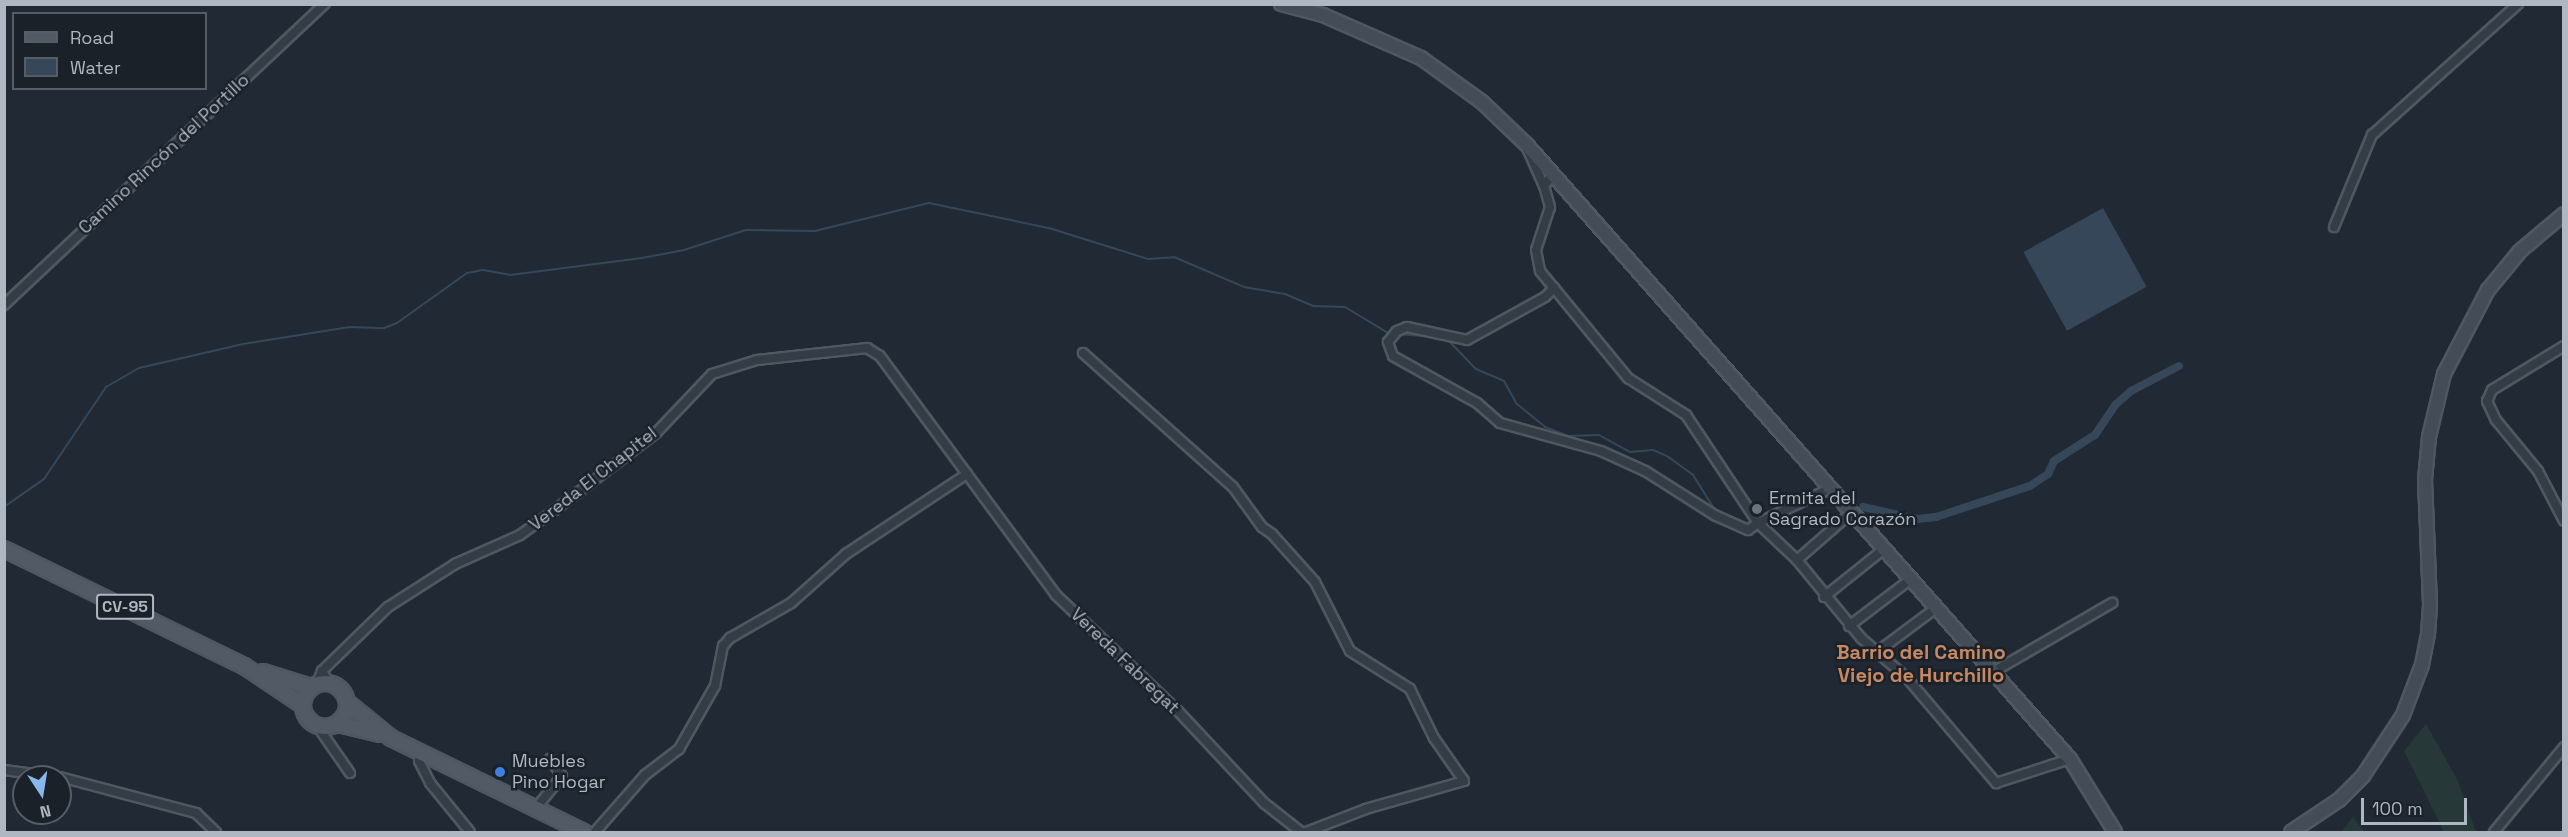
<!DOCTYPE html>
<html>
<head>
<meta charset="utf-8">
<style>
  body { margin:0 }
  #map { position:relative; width:2568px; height:837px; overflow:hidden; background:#212a34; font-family:"Space Grotesk",sans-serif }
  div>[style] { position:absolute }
  .green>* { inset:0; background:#263837 }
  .water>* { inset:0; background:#36475a; transform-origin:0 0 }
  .stream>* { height:2px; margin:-1px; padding:0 1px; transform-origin:1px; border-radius:1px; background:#36475a }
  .canal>* { height:8px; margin:-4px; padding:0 4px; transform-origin:4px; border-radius:4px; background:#36475a }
  .roads { filter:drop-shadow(2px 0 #4f5760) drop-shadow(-2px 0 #4f5760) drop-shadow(0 2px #4f5760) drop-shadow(0 -2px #4f5760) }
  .street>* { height:8px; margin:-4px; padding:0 4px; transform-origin:4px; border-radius:4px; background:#343c45 }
  .secondary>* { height:12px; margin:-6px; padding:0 6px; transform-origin:6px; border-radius:6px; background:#434c57 }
  .primary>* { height:14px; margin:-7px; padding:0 7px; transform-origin:7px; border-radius:7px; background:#525b65 }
  .primary>.ring { margin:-7px; padding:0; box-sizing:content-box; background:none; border:14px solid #525b65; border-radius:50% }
  .dots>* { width:16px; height:16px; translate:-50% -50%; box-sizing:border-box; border:3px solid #1a2129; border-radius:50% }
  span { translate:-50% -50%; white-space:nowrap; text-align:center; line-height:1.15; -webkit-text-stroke:5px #1a2129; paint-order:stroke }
  .shield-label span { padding:2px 4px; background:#1a2129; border:2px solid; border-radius:4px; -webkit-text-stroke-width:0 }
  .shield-label { font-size:16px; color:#afb7c2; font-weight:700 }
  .street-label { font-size:18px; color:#afb7c2 }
  .poi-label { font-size:18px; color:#afb7c2 }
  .left { translate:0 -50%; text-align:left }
  .neighbourhood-label { font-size:20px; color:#c88863; font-weight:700 }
  .frame { position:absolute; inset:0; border:6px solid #afb7c2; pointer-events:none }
  .legend { position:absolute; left:12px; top:12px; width:195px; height:78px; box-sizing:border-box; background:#1a2129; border:2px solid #565d66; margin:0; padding:8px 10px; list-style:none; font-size:18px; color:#afb7c2 }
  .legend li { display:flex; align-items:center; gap:12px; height:30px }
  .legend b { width:30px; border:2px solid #565d66 }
  .north { position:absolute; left:12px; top:765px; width:60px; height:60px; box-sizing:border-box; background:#1a2129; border:2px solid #565d66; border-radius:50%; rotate:168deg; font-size:16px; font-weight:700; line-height:24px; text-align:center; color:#afb7c2 }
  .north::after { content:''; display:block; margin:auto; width:21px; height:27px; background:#88b6ed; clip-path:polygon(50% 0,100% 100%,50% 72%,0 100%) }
  .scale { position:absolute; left:2361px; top:798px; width:106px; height:27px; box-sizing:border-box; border:3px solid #afb7c2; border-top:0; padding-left:8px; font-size:18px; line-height:21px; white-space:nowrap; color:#afb7c2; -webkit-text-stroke:4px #1a2129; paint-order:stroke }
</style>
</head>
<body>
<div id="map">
  <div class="green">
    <i style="clip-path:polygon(2426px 724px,2458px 781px,2476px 832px,2444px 832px,2404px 751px)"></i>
    <i style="clip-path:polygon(2353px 817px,2364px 832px,2341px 832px)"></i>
  </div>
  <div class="water">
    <i style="left:2103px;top:208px;width:90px;height:91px;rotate:61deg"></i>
  </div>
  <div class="stream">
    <i style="left:1399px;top:334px;width:36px;rotate:5deg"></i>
    <i style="left:1447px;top:339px;width:42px;rotate:46deg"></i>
    <i style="left:1476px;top:369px;width:30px;rotate:23deg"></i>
    <i style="left:1504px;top:381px;width:26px;rotate:61deg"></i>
    <i style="left:1517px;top:404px;width:36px;rotate:39deg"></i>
    <i style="left:1545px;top:427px;width:25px;rotate:21deg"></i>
    <i style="left:1568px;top:436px;width:31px;rotate:-2deg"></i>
    <i style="left:1599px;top:435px;width:35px;rotate:29deg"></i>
    <i style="left:1630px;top:452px;width:23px;rotate:-5deg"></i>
    <i style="left:1653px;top:450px;width:15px;rotate:23deg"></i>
    <i style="left:1667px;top:456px;width:32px;rotate:36deg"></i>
    <i style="left:1693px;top:475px;width:41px;rotate:57.8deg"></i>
    <i style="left:4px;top:507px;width:49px;rotate:-35deg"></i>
    <i style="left:44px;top:479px;width:111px;rotate:-56deg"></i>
    <i style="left:106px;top:387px;width:38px;rotate:-30deg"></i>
    <i style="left:139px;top:368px;width:107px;rotate:-13deg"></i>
    <i style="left:243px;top:344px;width:108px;rotate:-9deg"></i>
    <i style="left:350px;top:327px;width:34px;rotate:2deg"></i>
    <i style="left:384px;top:328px;width:14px;rotate:-21deg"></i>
    <i style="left:397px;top:323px;width:86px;rotate:-35.5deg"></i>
    <i style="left:467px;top:273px;width:16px;rotate:-11deg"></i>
    <i style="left:483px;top:270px;width:27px;rotate:10deg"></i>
    <i style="left:510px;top:275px;width:133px;rotate:-7.3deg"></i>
    <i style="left:642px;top:258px;width:43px;rotate:-10.8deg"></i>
    <i style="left:684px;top:250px;width:65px;rotate:-17.9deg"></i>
    <i style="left:746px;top:230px;width:69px;rotate:0.8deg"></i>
    <i style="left:815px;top:231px;width:117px;rotate:-13.8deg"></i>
    <i style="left:929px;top:203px;width:123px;rotate:11.8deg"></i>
    <i style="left:1049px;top:228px;width:104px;rotate:17.4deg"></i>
    <i style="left:1148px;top:259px;width:26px;rotate:-4deg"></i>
    <i style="left:1174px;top:257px;width:76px;rotate:23.2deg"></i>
    <i style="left:1244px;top:287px;width:42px;rotate:9.7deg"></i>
    <i style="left:1285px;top:294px;width:30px;rotate:23deg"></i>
    <i style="left:1313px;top:306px;width:32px;rotate:2deg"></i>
    <i style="left:1345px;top:307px;width:52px;rotate:31deg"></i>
  </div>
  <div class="canal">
    <i style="left:1863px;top:507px;width:55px;rotate:12.5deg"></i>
    <i style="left:1917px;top:519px;width:19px;rotate:-6deg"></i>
    <i style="left:1936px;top:517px;width:99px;rotate:-18.3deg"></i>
    <i style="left:2030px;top:486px;width:22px;rotate:-34deg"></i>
    <i style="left:2048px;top:474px;width:14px;rotate:-65deg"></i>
    <i style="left:2054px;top:461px;width:49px;rotate:-32.4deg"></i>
    <i style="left:2095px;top:435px;width:36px;rotate:-56deg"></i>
    <i style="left:2115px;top:405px;width:21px;rotate:-41deg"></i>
    <i style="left:2131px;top:391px;width:54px;rotate:-27.5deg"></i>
  </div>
  <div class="roads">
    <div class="street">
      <i style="left:1527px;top:148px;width:42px;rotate:65.9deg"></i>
      <i style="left:1553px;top:174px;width:15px;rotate:127deg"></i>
      <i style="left:1544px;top:186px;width:22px;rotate:74deg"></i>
      <i style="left:1550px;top:207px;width:45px;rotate:108deg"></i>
      <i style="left:1536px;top:250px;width:21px;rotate:79deg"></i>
      <i style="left:1540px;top:271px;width:22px;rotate:51deg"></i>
      <i style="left:2334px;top:227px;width:100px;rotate:-67.6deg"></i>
      <i style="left:2372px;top:135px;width:196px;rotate:-41.9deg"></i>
      <i style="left:4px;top:305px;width:440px;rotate:-43.2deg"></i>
      <i style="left:2564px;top:346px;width:84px;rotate:148.6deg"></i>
      <i style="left:2492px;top:390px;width:12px;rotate:114deg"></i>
      <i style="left:2487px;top:401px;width:21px;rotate:65deg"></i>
      <i style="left:2496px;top:420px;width:66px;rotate:50.5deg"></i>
      <i style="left:2538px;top:471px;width:56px;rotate:62.5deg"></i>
      <i style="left:1083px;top:353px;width:201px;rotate:41.8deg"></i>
      <i style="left:1233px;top:487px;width:49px;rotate:54.1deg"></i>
      <i style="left:1262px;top:527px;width:12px;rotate:35deg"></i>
      <i style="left:1272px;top:534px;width:64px;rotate:48.1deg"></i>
      <i style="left:1315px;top:582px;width:77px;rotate:63.1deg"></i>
      <i style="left:1350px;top:651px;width:71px;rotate:32.3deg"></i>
      <i style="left:1410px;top:689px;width:55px;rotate:63.9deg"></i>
      <i style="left:1434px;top:738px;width:52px;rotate:55.1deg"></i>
      <i style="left:1464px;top:781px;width:102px;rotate:164.1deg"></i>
      <i style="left:1366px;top:809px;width:64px;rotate:159deg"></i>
      <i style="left:1831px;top:488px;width:81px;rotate:154.4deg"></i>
      <i style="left:1758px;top:523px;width:12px;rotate:145deg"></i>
      <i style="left:1748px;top:530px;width:35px;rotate:-156deg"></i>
      <i style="left:1716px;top:516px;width:84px;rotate:-147.6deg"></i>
      <i style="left:1645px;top:471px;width:48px;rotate:-155.6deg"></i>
      <i style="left:1601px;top:451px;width:105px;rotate:-164.5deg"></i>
      <i style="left:1500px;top:423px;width:30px;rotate:-139deg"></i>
      <i style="left:1477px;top:403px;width:96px;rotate:-150.8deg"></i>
      <i style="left:1393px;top:356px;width:15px;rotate:-110deg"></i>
      <i style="left:1388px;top:342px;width:14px;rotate:-51deg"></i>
      <i style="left:1397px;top:331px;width:11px;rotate:-22deg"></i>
      <i style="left:1407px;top:327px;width:61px;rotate:12.2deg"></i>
      <i style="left:1467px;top:340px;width:89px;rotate:-28.9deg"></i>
      <i style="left:1545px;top:297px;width:13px;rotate:-45deg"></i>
      <i style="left:1554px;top:288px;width:117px;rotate:50.6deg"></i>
      <i style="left:1628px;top:378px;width:69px;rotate:32.5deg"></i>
      <i style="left:1686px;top:415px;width:130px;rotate:56.3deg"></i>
      <i style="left:1758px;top:523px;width:54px;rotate:43.5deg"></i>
      <i style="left:1797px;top:560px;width:101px;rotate:50.6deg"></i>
      <i style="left:1861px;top:638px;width:61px;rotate:41deg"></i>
      <i style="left:1907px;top:678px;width:138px;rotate:49.7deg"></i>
      <i style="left:1996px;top:783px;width:78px;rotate:-18deg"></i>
      <i style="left:1797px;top:560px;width:73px;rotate:-41.1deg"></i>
      <i style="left:1824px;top:597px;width:77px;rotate:-38.7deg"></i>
      <i style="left:1849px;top:626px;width:78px;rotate:-37.2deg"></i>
      <i style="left:1877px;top:652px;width:74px;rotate:-36.7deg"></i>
      <i style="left:322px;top:671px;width:14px;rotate:60deg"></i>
      <i style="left:1993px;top:672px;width:138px;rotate:-30.1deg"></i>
      <i style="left:317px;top:684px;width:14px;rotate:-69deg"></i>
      <i style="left:322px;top:671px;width:92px;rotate:-44.1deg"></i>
      <i style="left:388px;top:607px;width:80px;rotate:-32.7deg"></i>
      <i style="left:455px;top:564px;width:71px;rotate:-24deg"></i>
      <i style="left:520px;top:535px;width:43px;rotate:-35.5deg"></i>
      <i style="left:555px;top:510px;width:127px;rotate:-37.3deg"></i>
      <i style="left:656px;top:433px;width:81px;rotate:-46.5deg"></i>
      <i style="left:712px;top:374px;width:47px;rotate:-17.3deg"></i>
      <i style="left:757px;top:360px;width:111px;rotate:-6.2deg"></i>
      <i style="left:867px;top:348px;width:15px;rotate:32deg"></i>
      <i style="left:880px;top:356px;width:297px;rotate:53.6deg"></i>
      <i style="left:1056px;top:595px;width:168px;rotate:43.6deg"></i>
      <i style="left:1178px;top:711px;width:126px;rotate:46.9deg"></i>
      <i style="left:1264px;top:803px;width:47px;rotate:38.1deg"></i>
      <i style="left:318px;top:727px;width:56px;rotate:55.2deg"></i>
      <i style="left:420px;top:754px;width:7px;rotate:98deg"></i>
      <i style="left:419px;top:761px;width:25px;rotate:63deg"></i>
      <i style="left:430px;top:783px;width:63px;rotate:50.8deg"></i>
      <i style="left:4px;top:770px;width:53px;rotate:7.5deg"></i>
      <i style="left:60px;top:777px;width:141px;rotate:14.8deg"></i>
      <i style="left:196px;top:813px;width:28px;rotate:44deg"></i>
      <i style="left:536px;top:808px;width:41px;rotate:-50.9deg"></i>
      <i style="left:562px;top:776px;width:21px;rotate:-125deg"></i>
      <i style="left:595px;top:832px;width:76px;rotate:-48.7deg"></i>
      <i style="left:645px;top:775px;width:43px;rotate:-37.4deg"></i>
      <i style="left:679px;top:749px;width:73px;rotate:-60.3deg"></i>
      <i style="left:715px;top:686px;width:41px;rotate:-78.7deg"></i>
      <i style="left:723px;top:646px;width:11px;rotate:-49deg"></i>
      <i style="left:730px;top:638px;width:70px;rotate:-29.8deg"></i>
      <i style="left:791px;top:603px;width:74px;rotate:-41.7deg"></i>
      <i style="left:846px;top:554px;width:145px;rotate:-33.5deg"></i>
      <i style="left:2494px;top:832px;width:110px;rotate:-50.5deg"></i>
    </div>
    <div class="secondary">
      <i style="left:1281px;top:4px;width:43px;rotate:14.7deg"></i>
      <i style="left:1323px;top:15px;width:107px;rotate:23.7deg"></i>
      <i style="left:1421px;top:58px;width:75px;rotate:35.8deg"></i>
      <i style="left:1482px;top:102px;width:61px;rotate:43.7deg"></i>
      <i style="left:1526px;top:144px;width:821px;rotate:48.51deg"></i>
      <i style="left:2070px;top:759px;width:86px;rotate:58.3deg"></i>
      <i style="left:2291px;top:832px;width:58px;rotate:-33.7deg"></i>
      <i style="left:2339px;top:800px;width:34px;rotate:-45deg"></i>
      <i style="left:2363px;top:776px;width:73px;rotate:-56.7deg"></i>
      <i style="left:2403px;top:715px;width:53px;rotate:-69.2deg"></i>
      <i style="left:2422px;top:665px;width:32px;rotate:-79deg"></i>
      <i style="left:2428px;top:634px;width:30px;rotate:-86deg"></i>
      <i style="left:2430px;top:604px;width:124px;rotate:-92.3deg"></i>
      <i style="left:2425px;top:480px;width:43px;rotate:-84.7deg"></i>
      <i style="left:2429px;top:437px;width:65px;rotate:-76.6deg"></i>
      <i style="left:2444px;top:374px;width:95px;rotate:-62.4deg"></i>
      <i style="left:2488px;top:290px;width:50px;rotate:-50.6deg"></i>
      <i style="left:2520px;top:251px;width:57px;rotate:-40.1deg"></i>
    </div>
    <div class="primary">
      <i style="left:4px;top:549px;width:267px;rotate:26deg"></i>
      <i style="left:244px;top:666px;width:70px;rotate:33.9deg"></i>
      <i style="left:263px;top:672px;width:50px;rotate:17.4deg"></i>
      <i class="ring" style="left:303px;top:683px;width:30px;height:30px"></i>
      <i style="left:348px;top:703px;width:55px;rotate:39.1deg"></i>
      <i style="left:391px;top:738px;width:215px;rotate:26deg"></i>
      <i style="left:338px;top:724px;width:43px;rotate:13.4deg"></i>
    </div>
  </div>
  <div class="dots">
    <i style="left:1757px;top:509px;background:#6b7280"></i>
    <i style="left:500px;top:772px;background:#3f7fe0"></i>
  </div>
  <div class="shield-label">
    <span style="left:125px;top:607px">CV-95</span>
  </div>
  <div class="street-label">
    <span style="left:164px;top:154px;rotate:-43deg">Camino Rincón del Portillo</span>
    <span style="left:593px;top:479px;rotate:-38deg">Vereda El Chapitel</span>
    <span style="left:1125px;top:661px;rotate:44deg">Vereda Fabregat</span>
  </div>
  <div class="poi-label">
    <span class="left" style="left:1769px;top:509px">Ermita del<br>Sagrado Corazón</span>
    <span class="left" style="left:512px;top:772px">Muebles<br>Pino Hogar</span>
  </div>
  <div class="neighbourhood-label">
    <span style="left:1921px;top:664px">Barrio del Camino<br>Viejo de Hurchillo</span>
  </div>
  <div class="frame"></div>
  <ul class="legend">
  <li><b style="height:8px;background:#525b65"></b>Road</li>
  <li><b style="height:16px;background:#36475a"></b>Water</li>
  </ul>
  <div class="north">N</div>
  <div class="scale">100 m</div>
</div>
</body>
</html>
